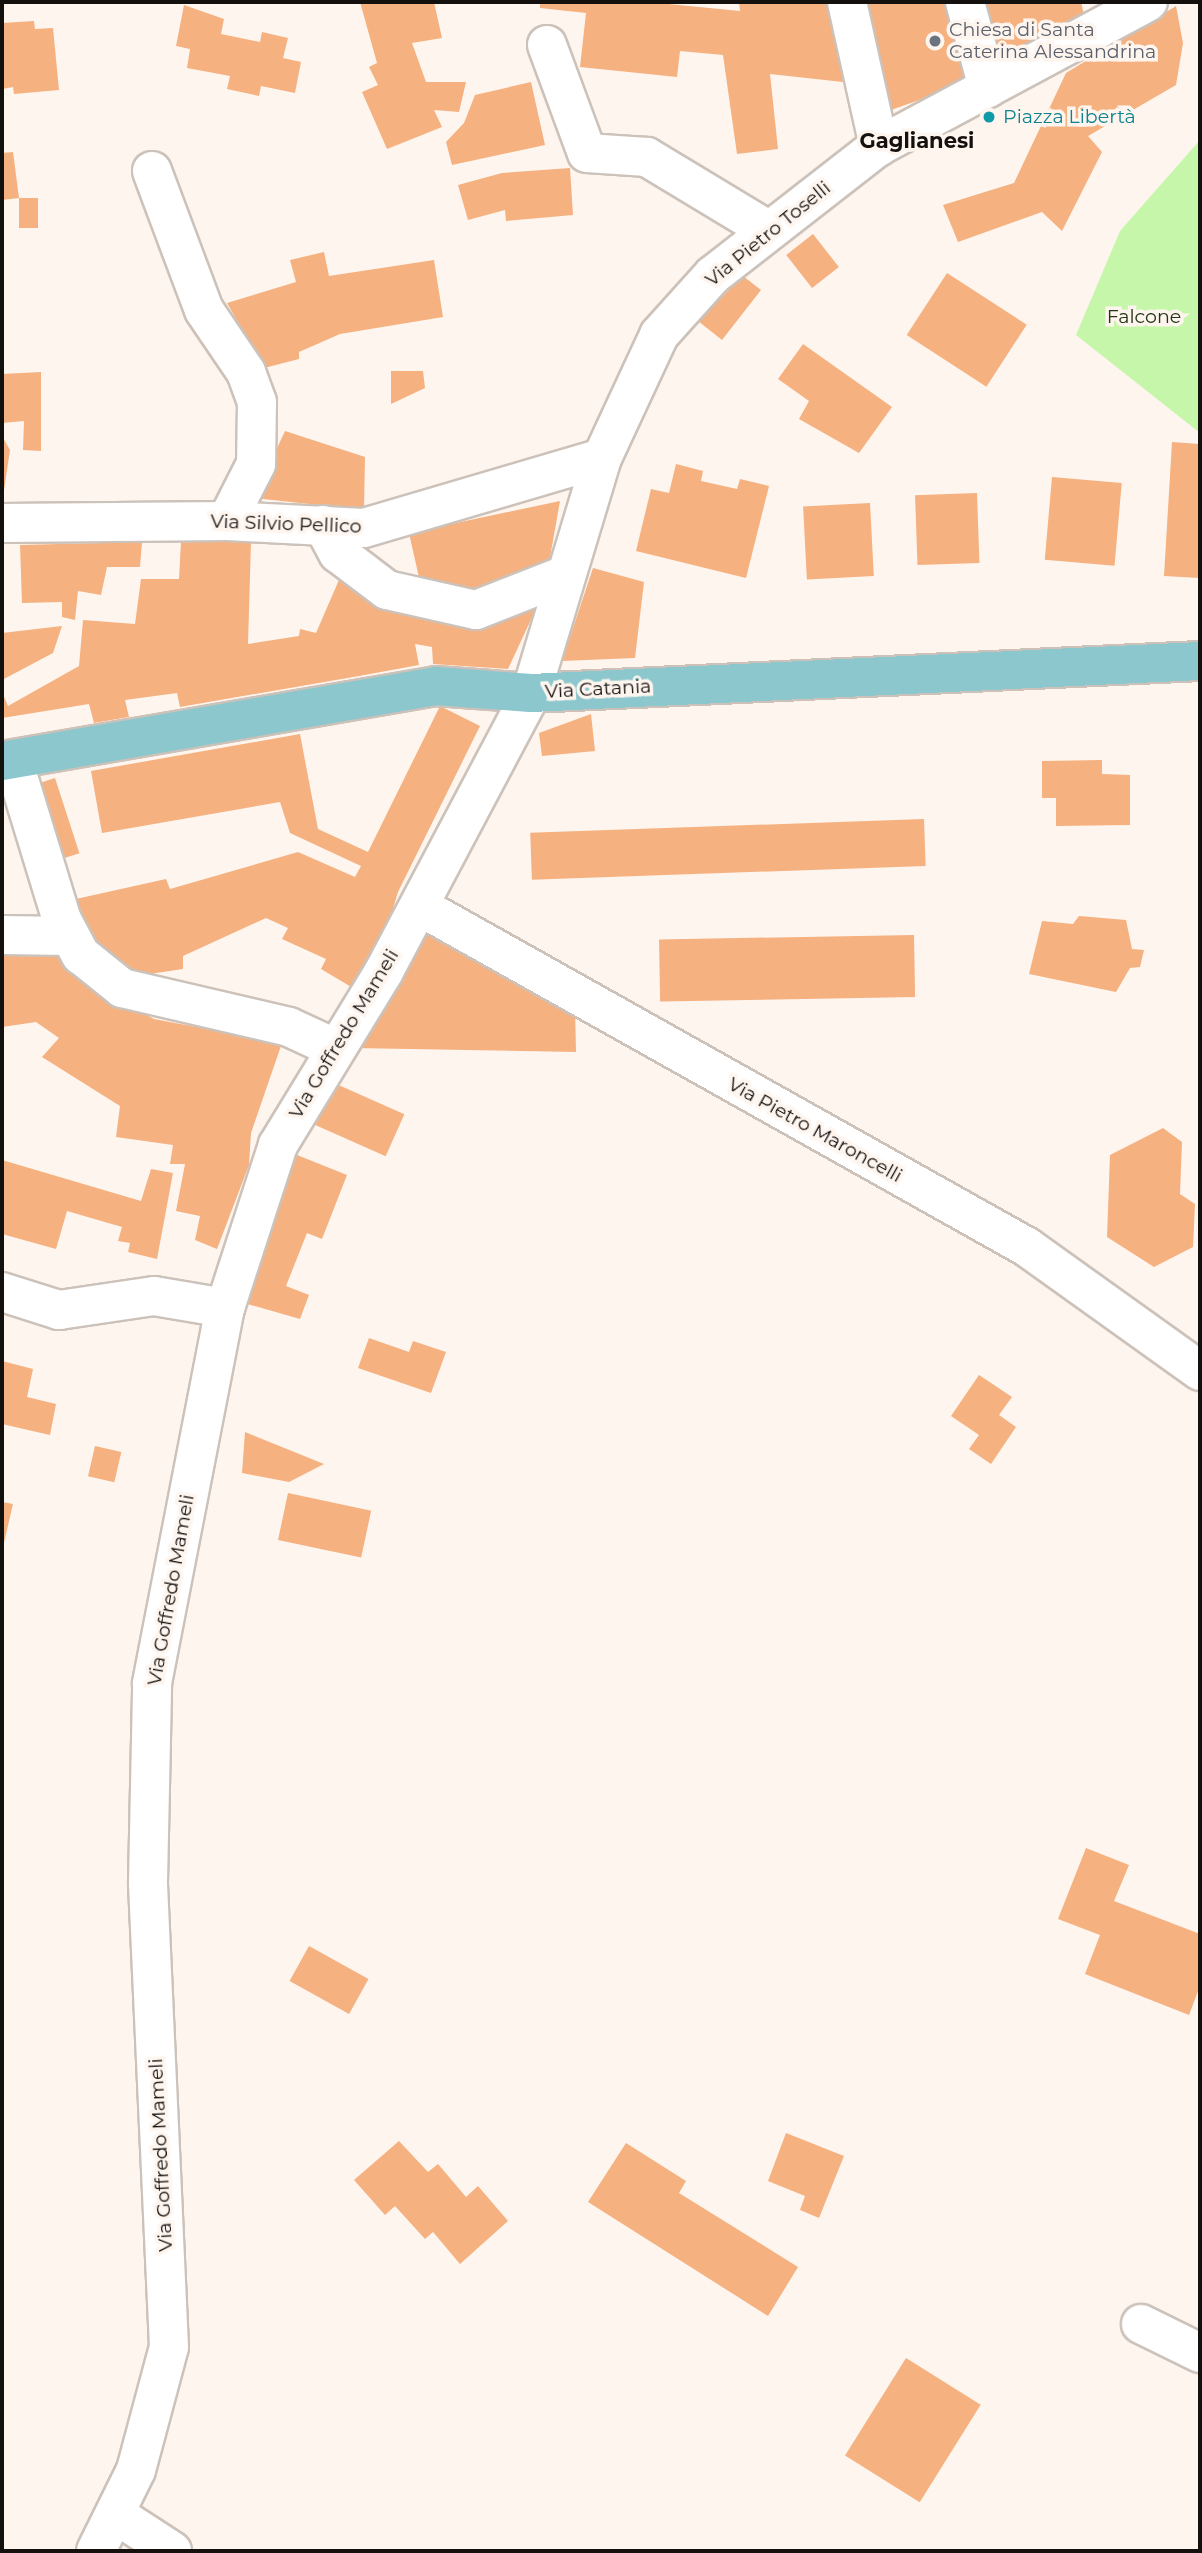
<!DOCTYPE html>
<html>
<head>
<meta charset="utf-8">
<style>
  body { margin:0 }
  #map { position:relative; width:1202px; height:2553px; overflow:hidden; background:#fef5ef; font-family:Montserrat,sans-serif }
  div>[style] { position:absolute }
  .green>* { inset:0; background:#c6f6a9 }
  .building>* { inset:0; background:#f5b17f; transform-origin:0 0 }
  .roads { filter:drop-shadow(2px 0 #ccc2ba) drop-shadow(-2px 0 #ccc2ba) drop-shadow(0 2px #ccc2ba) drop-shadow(0 -2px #ccc2ba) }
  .minor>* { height:38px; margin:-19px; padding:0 19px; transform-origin:19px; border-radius:19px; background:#fff }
  .major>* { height:38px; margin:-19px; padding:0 19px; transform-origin:19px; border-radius:19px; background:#8bc7cd }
  .dots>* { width:19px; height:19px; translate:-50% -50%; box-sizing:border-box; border:4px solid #fef5ef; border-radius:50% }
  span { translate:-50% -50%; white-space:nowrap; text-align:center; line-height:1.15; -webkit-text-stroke:7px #fef5ef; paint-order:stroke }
  .worship-label { font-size:19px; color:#5b616d }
  .left { translate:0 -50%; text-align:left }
  .culture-label { font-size:19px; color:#0d838f }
  .street-label { font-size:19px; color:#13100d }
  .park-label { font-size:19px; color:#213613 }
  .neighbourhood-label { font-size:21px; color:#13100d; font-weight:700 }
  .frame { position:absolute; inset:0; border:4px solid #13100d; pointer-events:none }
</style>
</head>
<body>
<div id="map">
  <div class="green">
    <i style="clip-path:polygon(1200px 140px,1200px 433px,1076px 335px,1120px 231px)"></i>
  </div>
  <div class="building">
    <i style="clip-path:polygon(360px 2px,434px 2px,442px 38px,412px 43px,426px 82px,466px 82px,459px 112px,434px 110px,442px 127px,387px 149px,362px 92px,378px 85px,369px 67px,377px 63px)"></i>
    <i style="clip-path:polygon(540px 2px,648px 2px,740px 11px,739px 2px,834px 2px,843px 82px,770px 74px,778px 149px,737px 154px,723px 55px,680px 51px,677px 77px,580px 67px,586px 13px,540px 8px)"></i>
    <i style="clip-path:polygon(860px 2px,950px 2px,973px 81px,891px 110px)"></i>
    <i style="clip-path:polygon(986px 2px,1081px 2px,1085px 19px,994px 67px)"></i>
    <i style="clip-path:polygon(184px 5px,224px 19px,221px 34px,260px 42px,262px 32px,288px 38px,283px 58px,301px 62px,295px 93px,261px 86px,259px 96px,227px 89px,230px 76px,187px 68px,190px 49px,176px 46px)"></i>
    <i style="clip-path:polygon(1176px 6px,1183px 43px,1176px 85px,1088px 136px,1102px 152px,1062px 231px,1042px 212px,958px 242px,943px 205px,1014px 183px,1066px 73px)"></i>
    <i style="clip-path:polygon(34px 21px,35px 29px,53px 28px,59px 90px,14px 94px,13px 87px,2px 89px,2px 23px)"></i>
    <i style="clip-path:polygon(531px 82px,545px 145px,452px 165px,446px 142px,464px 123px,475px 95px)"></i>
    <i style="clip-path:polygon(13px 152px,19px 198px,2px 200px,2px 153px)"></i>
    <i style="clip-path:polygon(570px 168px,573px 215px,506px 221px,505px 210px,468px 220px,458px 185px,502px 173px)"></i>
    <i style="left:19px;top:198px;width:19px;height:30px"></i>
    <i style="left:813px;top:234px;width:42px;height:34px;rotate:52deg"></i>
    <i style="clip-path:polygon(324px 252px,329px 276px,434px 260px,443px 317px,340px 334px,299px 352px,299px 359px,264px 368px,227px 303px,296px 282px,290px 260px)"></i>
    <i style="left:947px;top:273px;width:95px;height:74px;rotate:33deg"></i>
    <i style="clip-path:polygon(743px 276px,761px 290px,722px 340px,698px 321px)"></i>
    <i style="clip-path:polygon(803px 344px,892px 407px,859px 453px,799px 419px,809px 401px,778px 379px)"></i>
    <i style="clip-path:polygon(391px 371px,423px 371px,425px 388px,391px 404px)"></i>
    <i style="clip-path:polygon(41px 372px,41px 451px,23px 450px,24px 421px,2px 423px,2px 374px)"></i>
    <i style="clip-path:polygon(285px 431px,365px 457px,364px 510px,254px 498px)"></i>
    <i style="clip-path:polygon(2px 436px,10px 450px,3px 497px,2px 497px)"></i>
    <i style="clip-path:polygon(1172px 442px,1199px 444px,1200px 578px,1164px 576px)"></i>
    <i style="clip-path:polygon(676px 464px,703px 471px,701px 481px,737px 489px,740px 479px,769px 486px,746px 578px,636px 551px,651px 489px,669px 493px)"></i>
    <i style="left:1052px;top:477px;width:70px;height:83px;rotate:5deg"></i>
    <i style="left:977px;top:493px;width:70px;height:62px;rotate:88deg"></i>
    <i style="clip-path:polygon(560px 501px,548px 569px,469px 598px,422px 591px,409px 533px)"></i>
    <i style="left:870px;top:503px;width:73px;height:67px;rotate:87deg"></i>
    <i style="clip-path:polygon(142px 542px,140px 567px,107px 567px,101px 595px,78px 591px,75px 620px,62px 617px,62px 602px,22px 603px,20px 545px)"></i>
    <i style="clip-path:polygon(181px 542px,251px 542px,248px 644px,299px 636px,300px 629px,316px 633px,342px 573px,389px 601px,542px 596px,508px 669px,433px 664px,432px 647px,415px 644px,419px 665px,359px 676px,180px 707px,177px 693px,125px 700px,129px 717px,94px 723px,89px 704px,2px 718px,2px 692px,8px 706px,79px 666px,83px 620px,135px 624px,141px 579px,179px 579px)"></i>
    <i style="clip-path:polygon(593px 568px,644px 582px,635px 658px,562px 661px)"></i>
    <i style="clip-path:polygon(62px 626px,53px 653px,2px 680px,2px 633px)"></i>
    <i style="clip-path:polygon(440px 706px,480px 726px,398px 892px,382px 945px,353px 988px,321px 969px,326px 959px,282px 939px,288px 928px,266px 918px,183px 956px,183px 969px,129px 977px,95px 948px,67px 901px,166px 879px,170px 889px,298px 852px,355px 877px,361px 866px,290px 833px,280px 802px,102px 833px,91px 771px,300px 734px,318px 829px,368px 852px)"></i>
    <i style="clip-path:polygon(591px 714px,595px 751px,542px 756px,539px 733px)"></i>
    <i style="clip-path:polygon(1102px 760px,1102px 774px,1130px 775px,1130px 825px,1056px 826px,1056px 798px,1042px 798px,1042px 761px)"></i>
    <i style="left:55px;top:778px;width:79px;height:24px;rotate:72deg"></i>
    <i style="left:924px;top:819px;width:47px;height:394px;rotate:88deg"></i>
    <i style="clip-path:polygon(1079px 916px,1126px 920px,1132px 949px,1144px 950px,1140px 967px,1130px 968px,1116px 992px,1029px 974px,1042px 921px,1073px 924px)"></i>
    <i style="clip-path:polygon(429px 927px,575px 1007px,576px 1052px,352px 1048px)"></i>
    <i style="left:914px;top:935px;width:62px;height:255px;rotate:89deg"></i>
    <i style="clip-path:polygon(2px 948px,56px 955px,101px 990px,154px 1019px,282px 1043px,251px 1133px,249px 1165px,217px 1249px,195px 1240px,200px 1216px,176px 1211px,185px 1164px,170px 1164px,173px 1145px,116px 1137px,120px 1106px,42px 1057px,59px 1038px,36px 1022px,2px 1027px)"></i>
    <i style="left:334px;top:1083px;width:77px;height:46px;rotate:24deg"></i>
    <i style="clip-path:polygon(1163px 1128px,1182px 1142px,1180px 1194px,1195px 1204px,1193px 1247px,1154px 1267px,1107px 1237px,1110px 1155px)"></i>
    <i style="clip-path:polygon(297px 1155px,347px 1175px,322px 1239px,307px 1233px,286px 1286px,309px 1295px,300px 1319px,244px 1303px)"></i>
    <i style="clip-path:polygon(2px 1160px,141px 1201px,151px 1169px,173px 1173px,157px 1259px,128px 1252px,130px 1243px,118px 1241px,122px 1227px,67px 1211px,56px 1249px,2px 1234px)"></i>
    <i style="clip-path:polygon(369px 1338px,409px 1352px,413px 1341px,446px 1352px,431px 1393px,358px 1368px)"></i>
    <i style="clip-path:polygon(2px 1361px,33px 1369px,27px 1397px,56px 1404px,50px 1435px,2px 1424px)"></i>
    <i style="clip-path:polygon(979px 1375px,1012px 1397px,999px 1415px,1016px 1427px,991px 1464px,969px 1449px,979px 1435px,951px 1416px)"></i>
    <i style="clip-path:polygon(245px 1432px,324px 1464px,289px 1482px,242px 1473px)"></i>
    <i style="left:95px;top:1446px;width:27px;height:31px;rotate:13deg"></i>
    <i style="left:288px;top:1493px;width:85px;height:48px;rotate:12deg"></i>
    <i style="clip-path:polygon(2px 1502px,13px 1504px,3px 1547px,2px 1547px)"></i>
    <i style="clip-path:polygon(1086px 1848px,1129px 1865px,1114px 1901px,1200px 1934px,1200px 1986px,1189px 2015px,1085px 1974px,1100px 1935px,1058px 1919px)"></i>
    <i style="left:309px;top:1946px;width:68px;height:40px;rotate:29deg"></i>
    <i style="clip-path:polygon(786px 2133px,844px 2156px,819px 2218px,800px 2210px,805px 2196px,768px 2181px)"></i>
    <i style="clip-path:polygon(399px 2141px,428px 2172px,438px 2164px,466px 2197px,478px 2186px,508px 2221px,460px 2264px,433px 2232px,425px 2239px,395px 2206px,385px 2215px,354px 2180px)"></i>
    <i style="clip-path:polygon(626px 2143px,686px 2181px,679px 2193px,798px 2267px,768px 2316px,588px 2202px)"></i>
    <i style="left:906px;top:2358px;width:88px;height:115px;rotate:32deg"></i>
  </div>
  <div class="roads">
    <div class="minor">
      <i style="left:847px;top:2px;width:148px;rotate:77.5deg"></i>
      <i style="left:965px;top:2px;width:89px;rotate:75deg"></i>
      <i style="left:547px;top:45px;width:115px;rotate:69.7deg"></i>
      <i style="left:587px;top:153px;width:60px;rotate:3.8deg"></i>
      <i style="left:647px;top:157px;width:141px;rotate:31.1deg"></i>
      <i style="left:152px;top:171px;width:148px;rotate:69.5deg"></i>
      <i style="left:204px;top:310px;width:75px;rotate:55.9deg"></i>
      <i style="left:246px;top:372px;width:32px;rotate:70deg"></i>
      <i style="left:257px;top:402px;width:62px;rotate:90.9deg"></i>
      <i style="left:256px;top:464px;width:64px;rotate:117deg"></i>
      <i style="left:2px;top:523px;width:225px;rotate:-0.5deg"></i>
      <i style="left:227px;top:521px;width:137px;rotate:2.9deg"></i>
      <i style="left:364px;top:528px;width:248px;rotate:-16.4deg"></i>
      <i style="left:323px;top:525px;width:32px;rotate:62deg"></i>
      <i style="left:338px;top:553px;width:61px;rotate:37.1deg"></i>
      <i style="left:387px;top:590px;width:91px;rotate:12.7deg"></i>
      <i style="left:476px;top:610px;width:96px;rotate:-21.5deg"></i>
      <i style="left:13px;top:760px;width:167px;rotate:73deg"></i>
      <i style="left:62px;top:920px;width:40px;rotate:62deg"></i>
      <i style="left:81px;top:955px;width:53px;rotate:38.8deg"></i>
      <i style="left:122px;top:988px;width:171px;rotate:13.1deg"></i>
      <i style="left:289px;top:1027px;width:47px;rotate:24.9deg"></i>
      <i style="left:419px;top:906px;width:697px;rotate:29.29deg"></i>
      <i style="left:1027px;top:1247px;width:213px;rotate:35.6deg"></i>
      <i style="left:2px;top:935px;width:68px;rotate:0.8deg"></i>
      <i style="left:2px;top:1292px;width:60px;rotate:17.5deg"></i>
      <i style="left:59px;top:1310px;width:96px;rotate:-8.4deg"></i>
      <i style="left:154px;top:1296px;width:72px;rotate:9.6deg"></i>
      <i style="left:1141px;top:2324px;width:66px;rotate:26.2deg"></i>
      <i style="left:115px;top:2514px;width:68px;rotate:33deg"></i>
      <i style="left:96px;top:2551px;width:90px;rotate:-63.7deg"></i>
      <i style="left:136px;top:2470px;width:127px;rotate:-75deg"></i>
      <i style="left:169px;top:2347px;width:465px;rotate:-92.6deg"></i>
      <i style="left:148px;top:1882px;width:199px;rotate:-88.8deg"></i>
      <i style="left:152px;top:1683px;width:382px;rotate:-79deg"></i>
      <i style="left:225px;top:1308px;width:171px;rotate:-72deg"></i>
      <i style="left:278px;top:1145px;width:202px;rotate:-58.6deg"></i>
      <i style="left:383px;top:973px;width:317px;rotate:-62.1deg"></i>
      <i style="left:531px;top:693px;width:245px;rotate:-73.2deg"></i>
      <i style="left:602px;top:458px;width:136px;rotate:-65.1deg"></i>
      <i style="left:659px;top:335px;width:81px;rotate:-48deg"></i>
      <i style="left:713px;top:275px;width:210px;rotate:-37.9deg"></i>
      <i style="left:879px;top:146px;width:305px;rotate:-28.2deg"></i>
    </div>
    <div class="major">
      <i style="left:2px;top:761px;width:440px;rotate:-9.8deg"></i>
      <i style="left:436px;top:686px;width:95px;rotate:4.2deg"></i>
      <i style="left:531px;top:693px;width:670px;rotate:-2.74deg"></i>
    </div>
  </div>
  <div class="dots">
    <i style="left:935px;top:41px;background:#6b7280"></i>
    <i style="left:989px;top:117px;background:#0f9aa8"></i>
  </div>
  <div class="worship-label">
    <span class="left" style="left:949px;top:41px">Chiesa di Santa<br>Caterina Alessandrina</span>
  </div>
  <div class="culture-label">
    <span class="left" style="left:1003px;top:117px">Piazza Libertà</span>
  </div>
  <div class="street-label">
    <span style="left:768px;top:234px;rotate:-39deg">Via Pietro Toselli</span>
    <span style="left:286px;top:524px;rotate:2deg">Via Silvio Pellico</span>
    <span style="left:598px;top:689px;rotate:-3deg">Via Catania</span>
    <span style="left:344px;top:1034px;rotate:-59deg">Via Goffredo Mameli</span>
    <span style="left:815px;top:1130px;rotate:29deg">Via Pietro Maroncelli</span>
    <span style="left:171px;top:1590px;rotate:-80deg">Via Goffredo Mameli</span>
    <span style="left:161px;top:2155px;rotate:-93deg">Via Goffredo Mameli</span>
  </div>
  <div class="park-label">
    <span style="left:1144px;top:317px">Falcone</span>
  </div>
  <div class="neighbourhood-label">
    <span style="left:917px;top:141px">Gaglianesi</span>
  </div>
  <div class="frame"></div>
</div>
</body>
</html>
